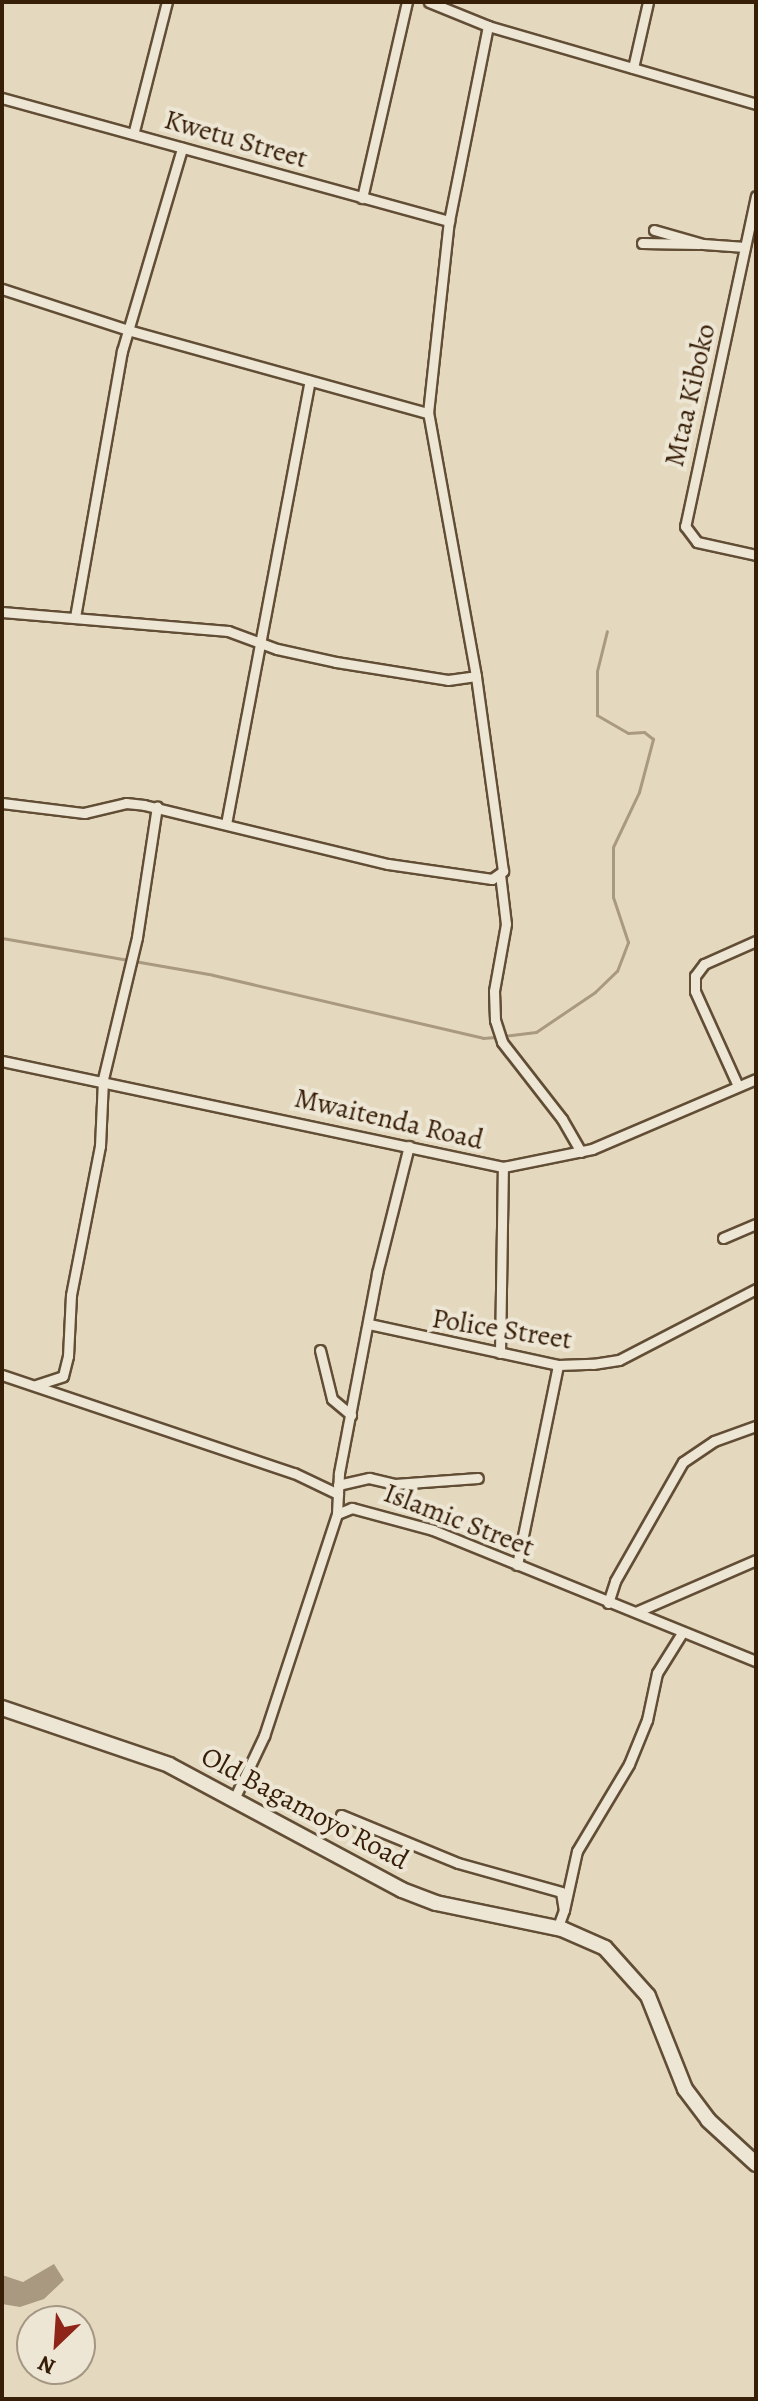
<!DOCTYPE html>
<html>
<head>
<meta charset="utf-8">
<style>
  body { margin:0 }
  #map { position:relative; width:758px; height:2401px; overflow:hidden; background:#e4d9be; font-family:Alegreya,serif }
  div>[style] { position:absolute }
  .water>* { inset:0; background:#a99980 }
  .stream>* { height:3px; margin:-1.5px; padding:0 1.5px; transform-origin:1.5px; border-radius:1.5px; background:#a99980 }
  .roads { filter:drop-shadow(2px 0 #624d35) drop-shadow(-2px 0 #624d35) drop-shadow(0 2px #624d35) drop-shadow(0 -2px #624d35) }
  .street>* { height:9px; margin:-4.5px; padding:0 4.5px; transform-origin:4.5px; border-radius:4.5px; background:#ede6d5 }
  .secondary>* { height:14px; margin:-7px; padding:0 7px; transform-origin:7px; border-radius:7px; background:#ede6d5 }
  span { translate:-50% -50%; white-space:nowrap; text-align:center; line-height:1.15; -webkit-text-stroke:8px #ede6d5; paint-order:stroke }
  .street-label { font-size:28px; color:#371e07 }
  .frame { position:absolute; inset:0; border:4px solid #371e07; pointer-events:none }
  .north { position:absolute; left:16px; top:2305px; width:80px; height:80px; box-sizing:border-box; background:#ede6d5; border:2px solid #a49683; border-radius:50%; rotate:205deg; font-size:22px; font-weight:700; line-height:32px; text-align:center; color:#371e07 }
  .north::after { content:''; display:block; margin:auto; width:28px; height:36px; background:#8f2418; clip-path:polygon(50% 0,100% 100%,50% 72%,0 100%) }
</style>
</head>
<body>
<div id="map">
  <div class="water">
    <i style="clip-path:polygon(54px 2264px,64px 2280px,44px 2299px,20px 2307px,2px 2304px,2px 2275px,23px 2282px)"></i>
  </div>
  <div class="stream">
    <i style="left:2px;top:938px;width:214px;rotate:9.9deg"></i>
    <i style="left:213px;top:975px;width:277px;rotate:13.1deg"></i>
    <i style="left:483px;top:1038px;width:13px;rotate:-4deg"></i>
    <i style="left:504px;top:1036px;width:32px;rotate:-7deg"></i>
    <i style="left:536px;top:1032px;width:71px;rotate:-34.1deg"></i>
    <i style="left:595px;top:992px;width:30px;rotate:-44deg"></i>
    <i style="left:617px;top:971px;width:31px;rotate:-69deg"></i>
    <i style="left:628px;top:942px;width:47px;rotate:-108.4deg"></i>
    <i style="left:613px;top:897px;width:50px;rotate:-90deg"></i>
    <i style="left:613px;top:847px;width:61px;rotate:-64.7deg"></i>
    <i style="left:639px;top:792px;width:55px;rotate:-75.2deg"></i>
    <i style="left:653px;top:739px;width:11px;rotate:-142deg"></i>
    <i style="left:644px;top:732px;width:16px;rotate:176deg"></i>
    <i style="left:628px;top:733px;width:36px;rotate:-150deg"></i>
    <i style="left:597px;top:715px;width:44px;rotate:-90deg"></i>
    <i style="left:597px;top:671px;width:41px;rotate:-76deg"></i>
  </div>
  <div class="roads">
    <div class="street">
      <i style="left:429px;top:2px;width:64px;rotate:22.1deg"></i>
      <i style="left:488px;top:26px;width:279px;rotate:16.2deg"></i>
      <i style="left:633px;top:68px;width:68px;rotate:-77.2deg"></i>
      <i style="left:2px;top:98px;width:464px;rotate:15.4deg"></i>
      <i style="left:134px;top:131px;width:133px;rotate:-75.7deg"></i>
      <i style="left:756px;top:196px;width:338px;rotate:102.1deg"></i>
      <i style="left:685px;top:526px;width:20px;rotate:53deg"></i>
      <i style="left:697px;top:542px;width:60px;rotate:12.4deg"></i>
      <i style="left:362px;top:198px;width:201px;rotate:-77.1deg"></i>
      <i style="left:654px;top:230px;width:51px;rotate:15.9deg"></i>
      <i style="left:703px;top:244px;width:42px;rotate:4.1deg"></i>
      <i style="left:642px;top:243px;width:57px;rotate:1deg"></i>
      <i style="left:2px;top:289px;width:133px;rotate:18deg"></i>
      <i style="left:128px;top:330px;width:311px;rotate:15.5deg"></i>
      <i style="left:2px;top:612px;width:227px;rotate:4.8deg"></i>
      <i style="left:228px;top:631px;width:52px;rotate:20.2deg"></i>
      <i style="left:277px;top:649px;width:60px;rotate:12.4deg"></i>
      <i style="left:336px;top:662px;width:113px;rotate:9.1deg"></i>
      <i style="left:448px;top:680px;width:28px;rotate:-8deg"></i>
      <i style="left:75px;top:617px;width:270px;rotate:-80deg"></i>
      <i style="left:122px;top:351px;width:212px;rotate:-73.5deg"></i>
      <i style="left:2px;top:803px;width:83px;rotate:7deg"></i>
      <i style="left:84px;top:813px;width:43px;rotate:-13.4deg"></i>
      <i style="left:126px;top:803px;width:18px;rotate:6deg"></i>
      <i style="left:144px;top:805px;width:251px;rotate:13.6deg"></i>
      <i style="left:388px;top:864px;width:105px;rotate:8.2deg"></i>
      <i style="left:492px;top:879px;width:14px;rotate:-36deg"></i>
      <i style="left:503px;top:871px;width:197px;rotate:-97.9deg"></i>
      <i style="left:476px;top:676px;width:267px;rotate:-100.3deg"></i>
      <i style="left:428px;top:413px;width:193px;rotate:-83.8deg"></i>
      <i style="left:449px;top:221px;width:199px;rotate:-78.7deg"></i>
      <i style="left:226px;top:824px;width:451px;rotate:-79.3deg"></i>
      <i style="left:500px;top:874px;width:50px;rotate:83.2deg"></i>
      <i style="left:506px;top:924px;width:68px;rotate:100.2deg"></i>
      <i style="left:494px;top:991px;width:29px;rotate:88deg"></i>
      <i style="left:495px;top:1020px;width:23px;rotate:72deg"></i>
      <i style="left:502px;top:1042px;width:98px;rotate:52.1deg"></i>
      <i style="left:562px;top:1119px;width:38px;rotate:60deg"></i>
      <i style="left:2px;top:1061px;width:512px;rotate:11.95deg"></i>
      <i style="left:503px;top:1167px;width:91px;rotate:-11.4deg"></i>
      <i style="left:592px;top:1149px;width:178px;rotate:-23.1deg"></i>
      <i style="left:738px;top:1086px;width:104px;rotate:-114.4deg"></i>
      <i style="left:695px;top:991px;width:15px;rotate:-90deg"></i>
      <i style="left:695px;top:976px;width:15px;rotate:-53deg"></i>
      <i style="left:704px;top:964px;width:57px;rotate:-23.9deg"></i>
      <i style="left:723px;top:1238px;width:36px;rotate:-23deg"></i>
      <i style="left:369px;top:1324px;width:193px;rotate:12.2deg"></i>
      <i style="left:558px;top:1365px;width:35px;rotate:-2deg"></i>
      <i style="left:593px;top:1364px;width:26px;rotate:-9deg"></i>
      <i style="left:619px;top:1360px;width:154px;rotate:-27.4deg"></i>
      <i style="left:320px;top:1350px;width:50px;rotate:76.2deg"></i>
      <i style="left:332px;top:1399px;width:25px;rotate:40deg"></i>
      <i style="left:500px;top:1353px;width:186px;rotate:-89.1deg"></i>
      <i style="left:2px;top:1375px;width:308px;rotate:18.6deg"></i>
      <i style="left:294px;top:1473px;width:49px;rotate:25.5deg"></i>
      <i style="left:36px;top:1385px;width:28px;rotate:-18deg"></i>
      <i style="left:63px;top:1376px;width:21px;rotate:-76deg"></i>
      <i style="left:68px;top:1356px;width:61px;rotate:-87.2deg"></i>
      <i style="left:71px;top:1295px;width:152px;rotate:-79deg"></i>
      <i style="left:100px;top:1146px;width:67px;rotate:-87.4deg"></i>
      <i style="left:103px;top:1079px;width:146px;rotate:-76.5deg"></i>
      <i style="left:137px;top:937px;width:132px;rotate:-81.3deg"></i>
      <i style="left:338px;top:1485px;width:32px;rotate:-13deg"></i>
      <i style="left:369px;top:1478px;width:27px;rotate:13deg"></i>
      <i style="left:395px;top:1484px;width:83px;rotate:-4.1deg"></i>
      <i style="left:337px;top:1514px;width:41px;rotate:-87.2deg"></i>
      <i style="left:339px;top:1473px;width:204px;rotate:-79.2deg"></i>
      <i style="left:377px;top:1273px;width:131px;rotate:-75.9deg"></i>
      <i style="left:517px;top:1565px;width:204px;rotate:-78.4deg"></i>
      <i style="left:608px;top:1603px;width:23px;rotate:-72deg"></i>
      <i style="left:615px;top:1581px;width:137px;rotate:-60.3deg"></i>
      <i style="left:683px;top:1462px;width:37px;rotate:-34deg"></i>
      <i style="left:714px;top:1441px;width:45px;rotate:-19.7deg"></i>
      <i style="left:636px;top:1612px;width:131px;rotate:-23.4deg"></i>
      <i style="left:235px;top:1797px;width:68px;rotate:-64.6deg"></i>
      <i style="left:264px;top:1736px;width:234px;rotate:-71.8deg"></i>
      <i style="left:337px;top:1514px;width:16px;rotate:-22deg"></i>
      <i style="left:352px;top:1508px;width:84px;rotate:15.2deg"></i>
      <i style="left:433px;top:1530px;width:349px;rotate:22.1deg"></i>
      <i style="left:341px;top:1815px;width:126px;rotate:22.3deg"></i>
      <i style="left:458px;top:1863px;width:107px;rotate:15.7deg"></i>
      <i style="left:561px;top:1892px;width:18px;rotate:81deg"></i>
      <i style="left:564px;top:1910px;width:20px;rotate:110deg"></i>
      <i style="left:564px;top:1910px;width:60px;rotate:-77.6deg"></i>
      <i style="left:577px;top:1851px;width:101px;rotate:-59.1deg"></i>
      <i style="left:629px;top:1764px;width:48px;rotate:-67.8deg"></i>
      <i style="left:647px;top:1720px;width:48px;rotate:-78deg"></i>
      <i style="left:657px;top:1673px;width:47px;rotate:-58deg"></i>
    </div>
    <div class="secondary">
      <i style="left:2px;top:1708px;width:176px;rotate:18.8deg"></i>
      <i style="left:169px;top:1765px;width:264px;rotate:28.2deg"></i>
      <i style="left:402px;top:1890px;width:36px;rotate:21deg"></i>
      <i style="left:436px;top:1903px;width:129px;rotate:11.7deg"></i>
      <i style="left:562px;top:1929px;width:47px;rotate:23.8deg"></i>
      <i style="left:605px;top:1948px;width:64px;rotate:48.1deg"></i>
      <i style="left:648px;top:1996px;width:100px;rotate:68.3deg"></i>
      <i style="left:685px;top:2089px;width:39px;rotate:53deg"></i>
      <i style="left:708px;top:2120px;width:65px;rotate:42.5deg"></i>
    </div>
  </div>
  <div class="street-label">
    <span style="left:236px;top:139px;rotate:16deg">Kwetu Street</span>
    <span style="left:690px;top:395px;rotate:-77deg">Mtaa Kiboko</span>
    <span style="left:389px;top:1119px;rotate:13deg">Mwaitenda Road</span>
    <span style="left:502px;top:1329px;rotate:9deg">Police Street</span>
    <span style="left:459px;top:1520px;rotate:21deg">Islamic Street</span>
    <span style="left:305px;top:1808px;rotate:28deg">Old Bagamoyo Road</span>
  </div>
  <div class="frame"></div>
  <div class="north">N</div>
</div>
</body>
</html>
